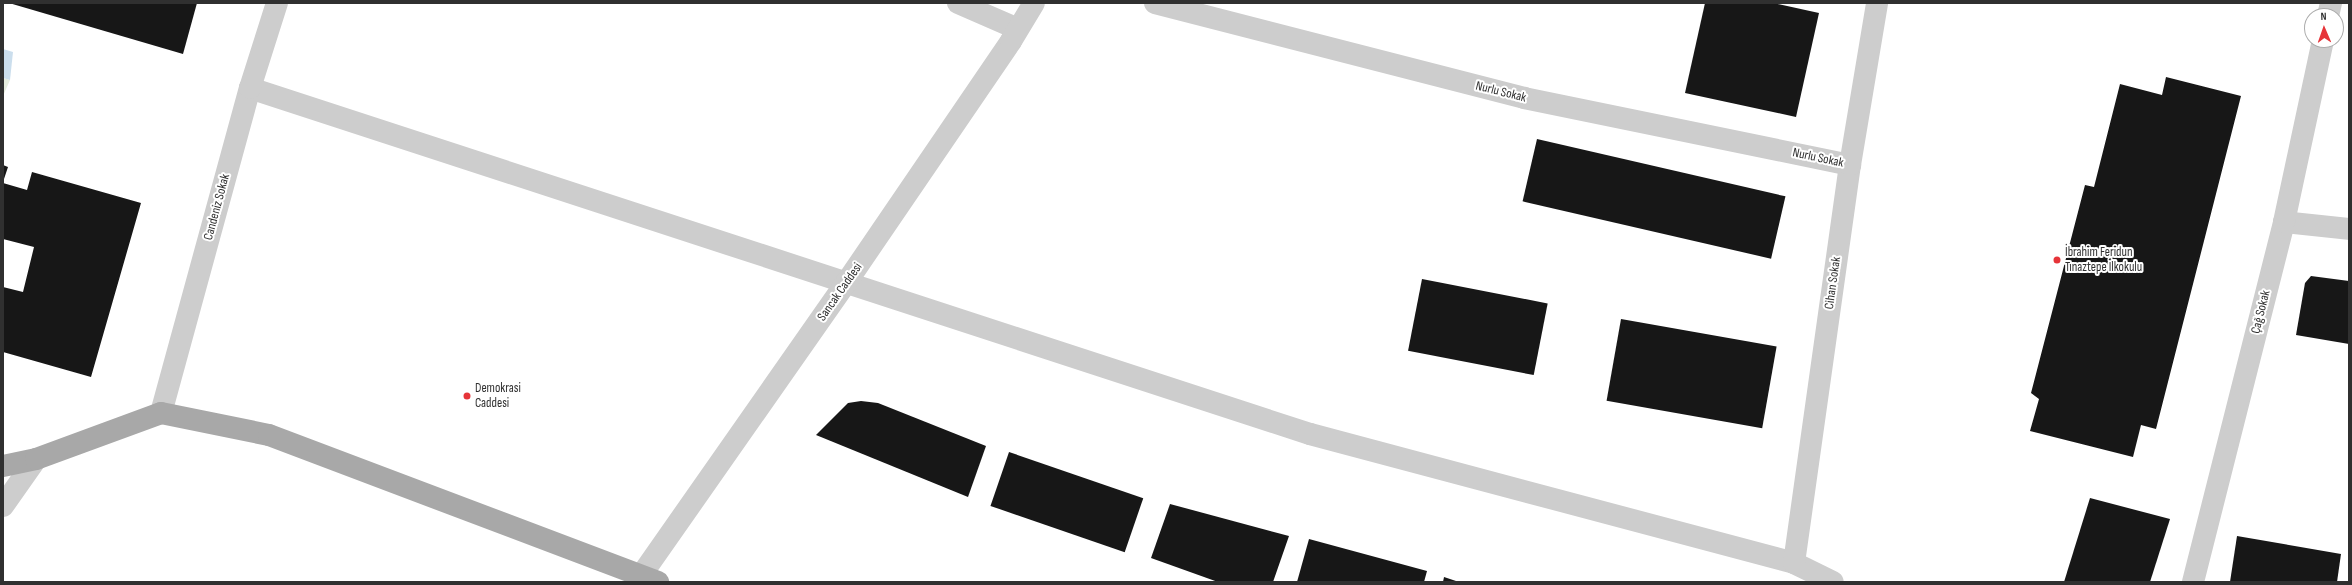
<!DOCTYPE html>
<html>
<head>
<meta charset="utf-8">
<style>
  body { margin:0 }
  #map { position:relative; width:2352px; height:585px; overflow:hidden; background:#fff; font-family:"Sofia Sans Condensed",sans-serif }
  div>[style] { position:absolute }
  .green>* { inset:0; background:#e6edde }
  .water>* { inset:0; background:#cbdeed }
  .building>* { inset:0; background:#171717; transform-origin:0 0 }
  .minor>* { height:22px; margin:-11px; padding:0 11px; transform-origin:11px; border-radius:11px; background:#cdcdcd }
  .major>* { height:22px; margin:-11px; padding:0 11px; transform-origin:11px; border-radius:11px; background:#a8a8a8 }
  .dots>* { width:11px; height:11px; translate:-50% -50%; box-sizing:border-box; border:2px solid #fff; border-radius:50% }
  span { translate:-50% -50%; white-space:nowrap; text-align:center; line-height:1.15; -webkit-text-stroke:4px #fff; paint-order:stroke }
  .street-label { font-size:13px; color:#303030 }
  .poi-label { font-size:13px; color:#303030 }
  .left { translate:0 -50%; text-align:left }
  .frame { position:absolute; inset:0; border:4px solid #303030; pointer-events:none }
  .north { position:absolute; left:2304px; top:8px; width:40px; height:40px; box-sizing:border-box; background:#fff; border:1px solid #acacac; border-radius:50%; rotate:358deg; font-size:11px; font-weight:700; line-height:16px; text-align:center; color:#303030 }
  .north::after { content:''; display:block; margin:auto; width:14px; height:18px; background:#e63439; clip-path:polygon(50% 0,100% 100%,50% 72%,0 100%) }
</style>
</head>
<body>
<div id="map">
  <div class="green">
    <i style="clip-path:polygon(3px 78px,10px 80px,3px 96px)"></i>
  </div>
  <div class="water">
    <i style="clip-path:polygon(3px 49px,13px 52px,10px 80px,3px 78px)"></i>
  </div>
  <div class="building">
    <i style="clip-path:polygon(9px 3px,197px 3px,183px 54px)"></i>
    <i style="clip-path:polygon(1705px 3px,1773px 3px,1819px 13px,1796px 117px,1685px 93px)"></i>
    <i style="clip-path:polygon(2166px 77px,2241px 96px,2156px 429px,2141px 425px,2133px 457px,2030px 431px,2039px 399px,2031px 393px,2085px 185px,2094px 187px,2120px 84px,2162px 95px)"></i>
    <i style="left:1537px;top:139px;width:255px;height:64px;rotate:13deg"></i>
    <i style="clip-path:polygon(3px 165px,8px 167px,3px 182px)"></i>
    <i style="clip-path:polygon(32px 172px,141px 203px,91px 377px,3px 352px,3px 287px,23px 292px,34px 247px,3px 239px,3px 183px,27px 190px)"></i>
    <i style="clip-path:polygon(2311px 276px,2349px 281px,2349px 344px,2296px 335px,2305px 283px)"></i>
    <i style="left:1422px;top:279px;width:128px;height:73px;rotate:11deg"></i>
    <i style="left:1621px;top:319px;width:158px;height:83px;rotate:10deg"></i>
    <i style="clip-path:polygon(861px 401px,878px 403px,986px 446px,968px 497px,816px 435px,848px 403px)"></i>
    <i style="left:1009px;top:452px;width:142px;height:57px;rotate:19deg"></i>
    <i style="clip-path:polygon(2090px 498px,2170px 519px,2150px 582px,2064px 582px)"></i>
    <i style="clip-path:polygon(1170px 504px,1289px 536px,1273px 582px,1218px 582px,1151px 558px)"></i>
    <i style="clip-path:polygon(2237px 536px,2341px 554px,2337px 582px,2230px 582px)"></i>
    <i style="clip-path:polygon(1309px 539px,1427px 571px,1424px 582px,1297px 582px)"></i>
    <i style="clip-path:polygon(1444px 577px,1459px 582px,1443px 582px)"></i>
  </div>
  <div class="minor">
    <i style="left:958px;top:3px;width:65px;rotate:23.4deg"></i>
    <i style="left:1155px;top:3px;width:381px;rotate:14.4deg"></i>
    <i style="left:1524px;top:98px;width:333px;rotate:11.6deg"></i>
    <i style="left:2328px;top:16px;width:13px;rotate:-77deg"></i>
    <i style="left:250px;top:88px;width:1115px;rotate:18.08deg"></i>
    <i style="left:1310px;top:434px;width:501px;rotate:14.92deg"></i>
    <i style="left:1794px;top:563px;width:43px;rotate:26deg"></i>
    <i style="left:2284px;top:222px;width:65px;rotate:6.1deg"></i>
    <i style="left:161px;top:413px;width:337px;rotate:-74.7deg"></i>
    <i style="left:250px;top:88px;width:89px;rotate:-72.4deg"></i>
    <i style="left:3px;top:506px;width:57px;rotate:-54.9deg"></i>
    <i style="left:1794px;top:563px;width:402px;rotate:-82deg"></i>
    <i style="left:1850px;top:165px;width:164px;rotate:-80.5deg"></i>
    <i style="left:640px;top:577px;width:359px;rotate:-55deg"></i>
    <i style="left:846px;top:283px;width:293px;rotate:-55.7deg"></i>
    <i style="left:1011px;top:41px;width:44px;rotate:-58.8deg"></i>
    <i style="left:2193px;top:582px;width:371px;rotate:-75.8deg"></i>
    <i style="left:2284px;top:222px;width:186px;rotate:-77.9deg"></i>
  </div>
  <div class="major">
    <i style="left:3px;top:466px;width:34px;rotate:-12deg"></i>
    <i style="left:36px;top:459px;width:133px;rotate:-20.2deg"></i>
    <i style="left:161px;top:413px;width:110px;rotate:11.5deg"></i>
    <i style="left:269px;top:435px;width:416px;rotate:20.7deg"></i>
  </div>
  <div class="dots">
    <i style="left:2057px;top:260px;background:#e63439"></i>
    <i style="left:467px;top:396px;background:#e63439"></i>
  </div>
  <div class="street-label">
    <span style="left:1501px;top:92px;rotate:14deg">Nurlu Sokak</span>
    <span style="left:1818px;top:158px;rotate:12deg">Nurlu Sokak</span>
    <span style="left:217px;top:207px;rotate:-75deg">Candeniz Sokak</span>
    <span style="left:1833px;top:283px;rotate:-82deg">Cihan Sokak</span>
    <span style="left:840px;top:292px;rotate:-55deg">Sancak Caddesi</span>
    <span style="left:2261px;top:312px;rotate:-76deg">Çağ Sokak</span>
  </div>
  <div class="poi-label">
    <span class="left" style="left:2065px;top:260px">İbrahim Feridun<br>Tınaztepe İlkokulu</span>
    <span class="left" style="left:475px;top:396px">Demokrasi<br>Caddesi</span>
  </div>
  <div class="frame"></div>
  <div class="north">N</div>
</div>
</body>
</html>
